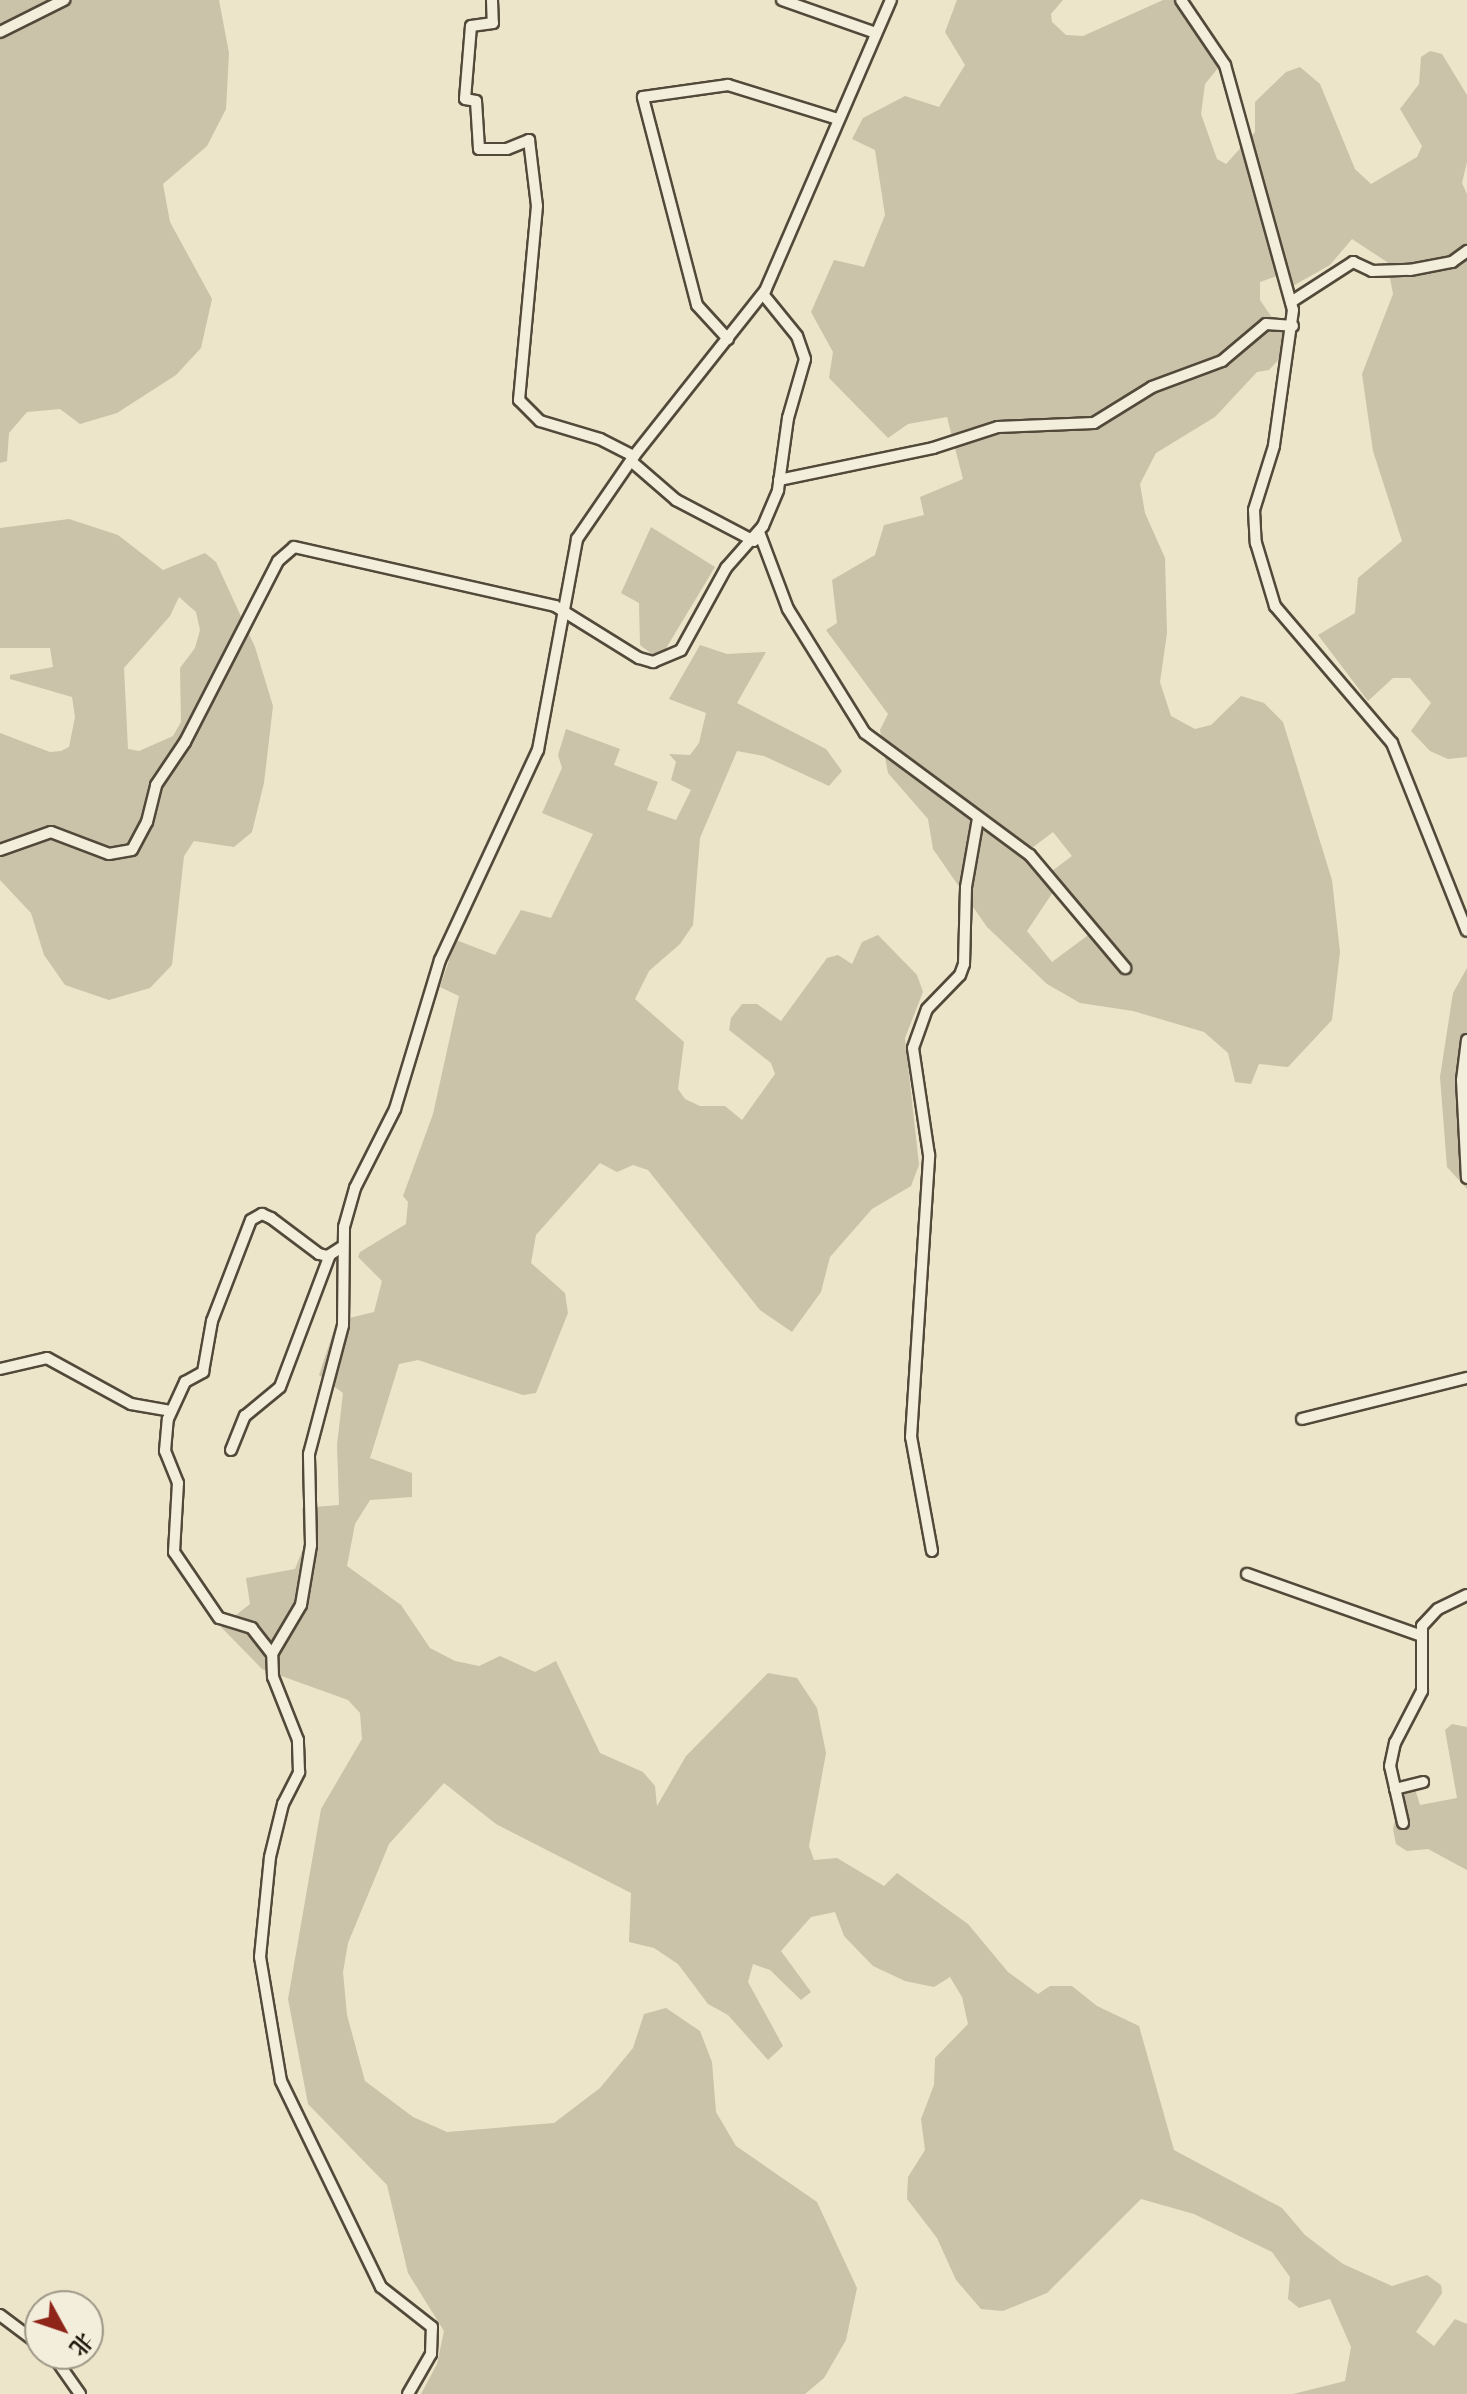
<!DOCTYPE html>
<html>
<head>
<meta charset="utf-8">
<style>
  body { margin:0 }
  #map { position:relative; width:1467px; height:2394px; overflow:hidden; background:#ede5c9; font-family:"Libre Caslon Text","Noto Serif SC",serif }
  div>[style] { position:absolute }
  .green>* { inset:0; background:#cac2a9 }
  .roads { filter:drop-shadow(2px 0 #52493a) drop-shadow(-2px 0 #52493a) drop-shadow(0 2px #52493a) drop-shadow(0 -2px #52493a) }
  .minor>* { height:10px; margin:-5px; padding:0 5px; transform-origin:5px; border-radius:5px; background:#f3eedc }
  span { translate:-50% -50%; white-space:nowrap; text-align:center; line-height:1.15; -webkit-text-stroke:7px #f3eedc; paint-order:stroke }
  .north { position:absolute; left:24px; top:2290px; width:80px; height:80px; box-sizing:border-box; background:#f3eedc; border:2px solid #9e9788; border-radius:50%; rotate:130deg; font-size:22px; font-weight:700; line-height:32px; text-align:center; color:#1e150b }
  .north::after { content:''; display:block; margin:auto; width:28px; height:36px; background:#8f2418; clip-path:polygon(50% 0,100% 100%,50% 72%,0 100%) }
</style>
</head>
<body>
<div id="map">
  <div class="green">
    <i style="clip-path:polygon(0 0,219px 0,229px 53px,226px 109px,207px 146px,163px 184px,170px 222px,212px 299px,201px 348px,176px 375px,117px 413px,80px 424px,60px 409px,27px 412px,9px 433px,7px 461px,0 463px)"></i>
    <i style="clip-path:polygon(evenodd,957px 0,1063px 0,1051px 14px,1052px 22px,1066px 35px,1083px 36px,1163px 0,1175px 0,1218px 68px,1205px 84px,1201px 114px,1217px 159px,1226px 164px,1255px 132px,1255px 102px,1286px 72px,1300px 67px,1320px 84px,1355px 169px,1371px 184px,1417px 157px,1422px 146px,1400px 109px,1419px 84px,1421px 57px,1430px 51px,1442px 54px,1467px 95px,1467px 162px,1462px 183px,1467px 194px,1467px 757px,1448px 759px,1430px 751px,1411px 731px,1431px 703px,1410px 678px,1393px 678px,1368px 701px,1318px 635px,1355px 613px,1358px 578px,1402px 541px,1373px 451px,1362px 374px,1393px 294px,1387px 262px,1352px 239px,1330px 265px,1291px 287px,1288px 272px,1260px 282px,1260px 300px,1286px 338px,1279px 359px,1269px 370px,1257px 372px,1215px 417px,1156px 453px,1140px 484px,1145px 513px,1165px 558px,1167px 633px,1160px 682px,1171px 716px,1195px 729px,1211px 725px,1241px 696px,1264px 703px,1283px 722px,1332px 880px,1340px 952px,1332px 1020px,1288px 1067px,1259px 1064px,1251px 1084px,1235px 1082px,1228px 1053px,1204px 1032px,1133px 1011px,1080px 1003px,1047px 984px,987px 927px,933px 849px,928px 819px,888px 773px,880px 730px,888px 714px,826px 630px,837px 623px,832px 580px,875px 555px,884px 525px,924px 515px,920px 497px,963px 479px,947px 417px,908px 424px,888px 438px,829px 378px,833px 352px,811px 312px,834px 260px,864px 267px,885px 215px,875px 150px,852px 139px,863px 118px,905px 96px,939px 107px,965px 65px,945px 32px,957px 0,1053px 832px,1072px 856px,1052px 871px,1095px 930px,1052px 962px,1027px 931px,1053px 892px,1024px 854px,1053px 832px)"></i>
    <i style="clip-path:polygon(evenodd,69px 519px,118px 535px,163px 570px,205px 553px,216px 562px,255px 647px,273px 706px,264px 783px,252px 832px,234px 847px,194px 841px,184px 856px,172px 965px,150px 988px,109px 1000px,65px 985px,44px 955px,31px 913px,0 880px,0 733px,50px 752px,61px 751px,69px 747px,75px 717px,72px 697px,10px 679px,10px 675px,53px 667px,50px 648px,0 648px,0 528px,69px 519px,179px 597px,196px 612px,200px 630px,195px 648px,180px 668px,181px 722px,173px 736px,139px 751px,128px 749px,124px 668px,170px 616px,179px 597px)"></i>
    <i style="clip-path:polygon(651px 527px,715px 567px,665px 650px,653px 655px,640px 645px,639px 603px,621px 593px)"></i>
    <i style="clip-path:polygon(700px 645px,727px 654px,766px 652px,737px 703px,826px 749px,842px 771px,829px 786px,764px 756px,737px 751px,700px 838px,693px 925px,680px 944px,649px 971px,635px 999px,684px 1042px,678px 1089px,685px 1099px,700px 1106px,725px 1106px,742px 1120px,775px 1074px,771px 1063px,729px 1030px,731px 1018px,742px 1004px,757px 1004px,781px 1021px,827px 958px,838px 955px,852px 964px,862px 942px,878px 935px,917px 975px,923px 992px,905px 1038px,919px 1165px,911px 1186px,872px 1209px,830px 1257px,821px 1292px,792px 1332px,760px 1310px,648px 1170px,633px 1165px,617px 1172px,600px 1163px,536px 1235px,531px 1263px,565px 1293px,568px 1313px,536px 1393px,523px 1395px,418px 1360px,399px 1364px,370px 1458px,412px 1473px,412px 1497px,370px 1500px,355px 1524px,347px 1566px,401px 1605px,430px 1648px,455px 1661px,479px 1666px,500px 1656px,535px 1672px,556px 1661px,600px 1753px,643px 1772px,655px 1786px,657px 1806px,686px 1756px,768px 1673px,797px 1678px,817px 1708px,826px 1753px,809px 1846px,814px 1860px,837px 1858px,884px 1886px,897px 1873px,968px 1924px,1008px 1972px,1038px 1994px,1050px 1986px,1072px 1986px,1097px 2006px,1139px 2026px,1174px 2150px,1282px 2208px,1305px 2235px,1343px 2264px,1392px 2286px,1427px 2275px,1441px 2285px,1442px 2293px,1416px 2332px,1434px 2346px,1455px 2319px,1467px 2324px,1467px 2394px,1293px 2394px,1345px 2381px,1351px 2347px,1330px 2299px,1299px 2308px,1288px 2299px,1290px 2277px,1272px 2252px,1194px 2214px,1141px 2199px,1047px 2293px,1003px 2311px,981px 2309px,956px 2280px,937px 2238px,907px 2199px,908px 2177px,925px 2150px,921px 2119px,934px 2085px,935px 2058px,968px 2024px,962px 1997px,950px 1977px,934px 1987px,905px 1981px,873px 1966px,844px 1936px,835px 1912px,811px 1917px,781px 1951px,811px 1992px,801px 2000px,770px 1970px,753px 1964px,748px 1982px,783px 2046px,768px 2060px,728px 2015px,708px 2004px,678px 1964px,654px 1948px,629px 1942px,631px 1893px,496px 1824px,444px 1783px,389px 1844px,348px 1943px,343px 1972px,347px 2015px,365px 2081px,413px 2117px,447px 2132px,554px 2123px,600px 2088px,633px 2048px,644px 2014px,666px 2008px,700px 2031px,712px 2062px,716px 2112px,736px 2146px,817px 2202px,857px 2288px,846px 2340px,824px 2378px,805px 2394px,421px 2394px,437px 2364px,444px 2331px,408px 2273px,387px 2185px,308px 2104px,288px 1999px,321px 1809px,362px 1739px,360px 1713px,348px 1700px,262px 1669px,221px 1627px,250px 1604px,246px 1578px,295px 1569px,305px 1544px,302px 1508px,339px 1505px,337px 1445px,343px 1393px,319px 1375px,337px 1321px,374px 1312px,382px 1281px,358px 1257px,360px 1252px,406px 1224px,408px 1202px,403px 1196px,433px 1114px,459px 996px,440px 987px,456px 940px,495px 955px,521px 910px,551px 918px,593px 834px,542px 813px,562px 768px,558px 755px,566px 729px,620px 749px,614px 765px,658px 782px,647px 810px,676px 820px,691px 790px,671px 780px,676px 762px,669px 754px,690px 755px,699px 743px,706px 713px,669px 699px)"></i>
    <i style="clip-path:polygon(1467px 968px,1467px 1189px,1447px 1167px,1440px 1077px,1453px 993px)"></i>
    <i style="clip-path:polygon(1452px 1724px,1467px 1727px,1467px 1870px,1428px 1849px,1407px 1851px,1396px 1844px,1393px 1829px,1401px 1796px,1415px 1789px,1420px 1805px,1457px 1798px,1445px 1730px)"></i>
  </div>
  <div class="roads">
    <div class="minor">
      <i style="left:492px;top:0;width:23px;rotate:88deg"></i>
      <i style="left:493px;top:23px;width:22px;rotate:172deg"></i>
      <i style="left:471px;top:26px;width:73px;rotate:94.7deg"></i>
      <i style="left:465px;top:99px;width:11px;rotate:10deg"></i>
      <i style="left:476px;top:101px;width:48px;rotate:86.4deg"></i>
      <i style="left:479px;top:149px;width:28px"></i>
      <i style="left:507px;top:149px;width:24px;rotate:-22deg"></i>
      <i style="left:529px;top:140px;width:66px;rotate:83.1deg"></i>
      <i style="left:537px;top:206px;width:195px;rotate:95.3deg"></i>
      <i style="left:519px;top:400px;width:30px;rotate:45deg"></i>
      <i style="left:540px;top:421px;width:63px;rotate:16.7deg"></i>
      <i style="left:600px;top:439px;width:38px;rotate:27deg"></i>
      <i style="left:782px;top:0;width:96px;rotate:19.4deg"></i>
      <i style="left:1181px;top:0;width:78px;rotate:55.9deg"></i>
      <i style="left:1225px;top:65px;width:254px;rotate:74.5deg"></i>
      <i style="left:1293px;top:310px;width:137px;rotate:98deg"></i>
      <i style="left:1274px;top:446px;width:67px;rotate:107.4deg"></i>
      <i style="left:1254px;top:510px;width:33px;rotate:87deg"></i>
      <i style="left:1256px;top:543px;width:66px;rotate:73.2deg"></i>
      <i style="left:1275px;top:606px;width:180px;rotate:49.5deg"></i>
      <i style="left:1392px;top:743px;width:202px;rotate:68.3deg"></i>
      <i style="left:0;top:32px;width:72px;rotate:-26.6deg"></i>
      <i style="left:1291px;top:302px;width:74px;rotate:-32.8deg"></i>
      <i style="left:1353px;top:262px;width:21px;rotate:25deg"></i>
      <i style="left:1372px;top:271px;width:38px;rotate:-2deg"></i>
      <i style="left:1410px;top:270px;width:43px;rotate:-10.8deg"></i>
      <i style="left:1452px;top:262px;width:19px;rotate:-36deg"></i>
      <i style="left:728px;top:339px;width:46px;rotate:-132.4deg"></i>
      <i style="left:697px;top:305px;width:215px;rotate:-104.6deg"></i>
      <i style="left:643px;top:97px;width:86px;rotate:-8deg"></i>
      <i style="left:728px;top:85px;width:115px;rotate:17.2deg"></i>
      <i style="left:631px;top:461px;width:60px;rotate:40.9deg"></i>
      <i style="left:676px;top:500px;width:88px;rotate:27.7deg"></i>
      <i style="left:779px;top:480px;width:157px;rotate:-11.7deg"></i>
      <i style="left:933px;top:448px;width:68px;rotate:-17.9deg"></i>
      <i style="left:998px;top:427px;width:96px;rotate:-2.4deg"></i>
      <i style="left:1094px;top:423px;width:68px;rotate:-31.8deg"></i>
      <i style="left:1152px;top:387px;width:75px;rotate:-20.4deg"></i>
      <i style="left:1222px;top:361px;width:57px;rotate:-40.1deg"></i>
      <i style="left:1266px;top:324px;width:27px;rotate:4deg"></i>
      <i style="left:759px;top:532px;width:82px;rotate:69.4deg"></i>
      <i style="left:788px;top:609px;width:146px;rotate:58.2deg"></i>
      <i style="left:865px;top:733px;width:205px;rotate:36.5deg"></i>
      <i style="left:1030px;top:855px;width:148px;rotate:49.9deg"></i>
      <i style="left:0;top:850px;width:54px;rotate:-19.4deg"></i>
      <i style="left:51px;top:832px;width:62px;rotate:20.8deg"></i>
      <i style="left:109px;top:854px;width:23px;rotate:-10deg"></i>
      <i style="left:132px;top:850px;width:32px;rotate:-62deg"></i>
      <i style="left:147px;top:822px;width:38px;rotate:-76deg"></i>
      <i style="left:156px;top:785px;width:52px;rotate:-56deg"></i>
      <i style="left:185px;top:742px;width:203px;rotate:-62.8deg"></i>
      <i style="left:278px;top:561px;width:21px;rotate:-41deg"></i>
      <i style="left:294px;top:547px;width:268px;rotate:12.7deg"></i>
      <i style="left:555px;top:606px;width:99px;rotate:31.8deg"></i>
      <i style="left:639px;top:658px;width:15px;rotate:16deg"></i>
      <i style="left:653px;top:662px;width:30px;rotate:-23deg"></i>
      <i style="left:681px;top:650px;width:94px;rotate:-61.2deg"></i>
      <i style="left:726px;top:568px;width:56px;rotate:-48.6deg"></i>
      <i style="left:763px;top:526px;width:39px;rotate:-67deg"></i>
      <i style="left:778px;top:490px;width:73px;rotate:-82.1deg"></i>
      <i style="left:788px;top:418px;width:61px;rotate:-73.9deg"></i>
      <i style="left:805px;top:359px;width:24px;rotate:-109deg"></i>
      <i style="left:797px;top:336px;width:54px;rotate:-129deg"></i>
      <i style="left:1467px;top:1040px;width:40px;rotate:97.1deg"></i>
      <i style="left:1462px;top:1080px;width:98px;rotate:87.1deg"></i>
      <i style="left:0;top:1369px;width:48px;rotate:-13.2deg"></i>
      <i style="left:47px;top:1358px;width:96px;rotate:28.7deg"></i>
      <i style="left:131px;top:1404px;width:40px;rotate:10deg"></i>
      <i style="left:1302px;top:1419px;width:170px;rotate:-14deg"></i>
      <i style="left:231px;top:1450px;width:37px;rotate:-68deg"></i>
      <i style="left:245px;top:1416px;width:45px;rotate:-39.6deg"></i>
      <i style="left:280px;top:1387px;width:141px;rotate:-69.3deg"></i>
      <i style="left:932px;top:1551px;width:116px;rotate:-100.4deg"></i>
      <i style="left:911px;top:1437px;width:283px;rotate:-86.3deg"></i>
      <i style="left:929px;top:1155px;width:108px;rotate:-98.5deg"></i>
      <i style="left:913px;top:1048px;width:41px;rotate:-70.3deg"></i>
      <i style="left:927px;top:1009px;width:47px;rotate:-45.9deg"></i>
      <i style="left:960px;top:975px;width:12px;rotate:-70deg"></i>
      <i style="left:964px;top:964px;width:77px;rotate:-88.5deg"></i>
      <i style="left:966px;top:887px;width:70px;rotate:-80.1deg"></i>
      <i style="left:1247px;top:1574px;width:182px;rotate:19.5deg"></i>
      <i style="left:272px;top:1654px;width:33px;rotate:-128deg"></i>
      <i style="left:252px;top:1628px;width:34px;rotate:-163deg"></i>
      <i style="left:219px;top:1618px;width:80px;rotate:-124.3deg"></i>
      <i style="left:174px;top:1552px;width:69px;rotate:-86.7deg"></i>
      <i style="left:178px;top:1483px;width:35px;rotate:-112deg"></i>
      <i style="left:165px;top:1451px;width:32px;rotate:-85deg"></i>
      <i style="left:168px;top:1419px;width:41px;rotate:-65.3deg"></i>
      <i style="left:185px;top:1382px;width:21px;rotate:-29deg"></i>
      <i style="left:203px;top:1372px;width:52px;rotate:-80deg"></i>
      <i style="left:212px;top:1321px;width:108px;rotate:-68.9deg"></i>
      <i style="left:251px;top:1220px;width:13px;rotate:-29deg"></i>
      <i style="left:262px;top:1214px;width:10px;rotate:24deg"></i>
      <i style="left:271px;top:1218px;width:60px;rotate:36.9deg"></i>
      <i style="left:319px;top:1254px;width:9px;rotate:13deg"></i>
      <i style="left:328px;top:1256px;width:17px;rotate:-33deg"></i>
      <i style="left:1395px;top:1789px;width:29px;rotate:-14deg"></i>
      <i style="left:1403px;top:1823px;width:58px;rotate:-102.8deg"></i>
      <i style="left:1390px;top:1766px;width:24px;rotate:-78deg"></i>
      <i style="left:1395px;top:1743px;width:59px;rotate:-62.6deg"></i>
      <i style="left:1422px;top:1691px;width:65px;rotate:-90deg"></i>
      <i style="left:1422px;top:1626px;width:23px;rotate:-47deg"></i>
      <i style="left:1438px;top:1609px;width:32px;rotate:-26deg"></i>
      <i style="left:0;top:2315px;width:50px;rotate:36.9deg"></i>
      <i style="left:52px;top:2354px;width:49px;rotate:55deg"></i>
      <i style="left:408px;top:2394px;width:46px;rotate:-60.1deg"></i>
      <i style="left:431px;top:2354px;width:27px;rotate:-88deg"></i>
      <i style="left:432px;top:2327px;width:65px;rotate:-141.9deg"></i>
      <i style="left:381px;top:2287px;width:229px;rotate:-115.9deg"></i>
      <i style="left:281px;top:2081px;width:126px;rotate:-99.6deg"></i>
      <i style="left:260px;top:1957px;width:100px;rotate:-84.3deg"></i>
      <i style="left:270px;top:1857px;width:55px;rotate:-76.2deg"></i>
      <i style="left:283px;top:1804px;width:36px;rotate:-63deg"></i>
      <i style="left:299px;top:1772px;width:32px;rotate:-92deg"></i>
      <i style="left:298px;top:1740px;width:68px;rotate:-111.6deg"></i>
      <i style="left:273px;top:1677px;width:23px;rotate:-92deg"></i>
      <i style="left:272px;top:1654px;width:57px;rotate:-59.4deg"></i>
      <i style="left:301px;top:1605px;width:61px;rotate:-80.5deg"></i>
      <i style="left:311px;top:1545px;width:91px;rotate:-91.3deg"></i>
      <i style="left:309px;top:1454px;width:133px;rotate:-75.2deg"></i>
      <i style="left:343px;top:1325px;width:98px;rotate:-89.4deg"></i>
      <i style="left:344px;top:1227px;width:41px;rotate:-74.2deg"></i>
      <i style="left:355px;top:1188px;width:89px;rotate:-63.1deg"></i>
      <i style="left:395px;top:1109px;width:156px;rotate:-73.2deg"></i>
      <i style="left:440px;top:960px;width:232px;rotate:-65deg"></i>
      <i style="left:538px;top:750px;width:215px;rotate:-79.5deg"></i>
      <i style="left:577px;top:539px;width:101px;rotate:-55.5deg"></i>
      <i style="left:634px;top:456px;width:211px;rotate:-51.6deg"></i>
      <i style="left:765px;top:291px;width:317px;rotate:-66.6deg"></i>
    </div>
  </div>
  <div class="north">北</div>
</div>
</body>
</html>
